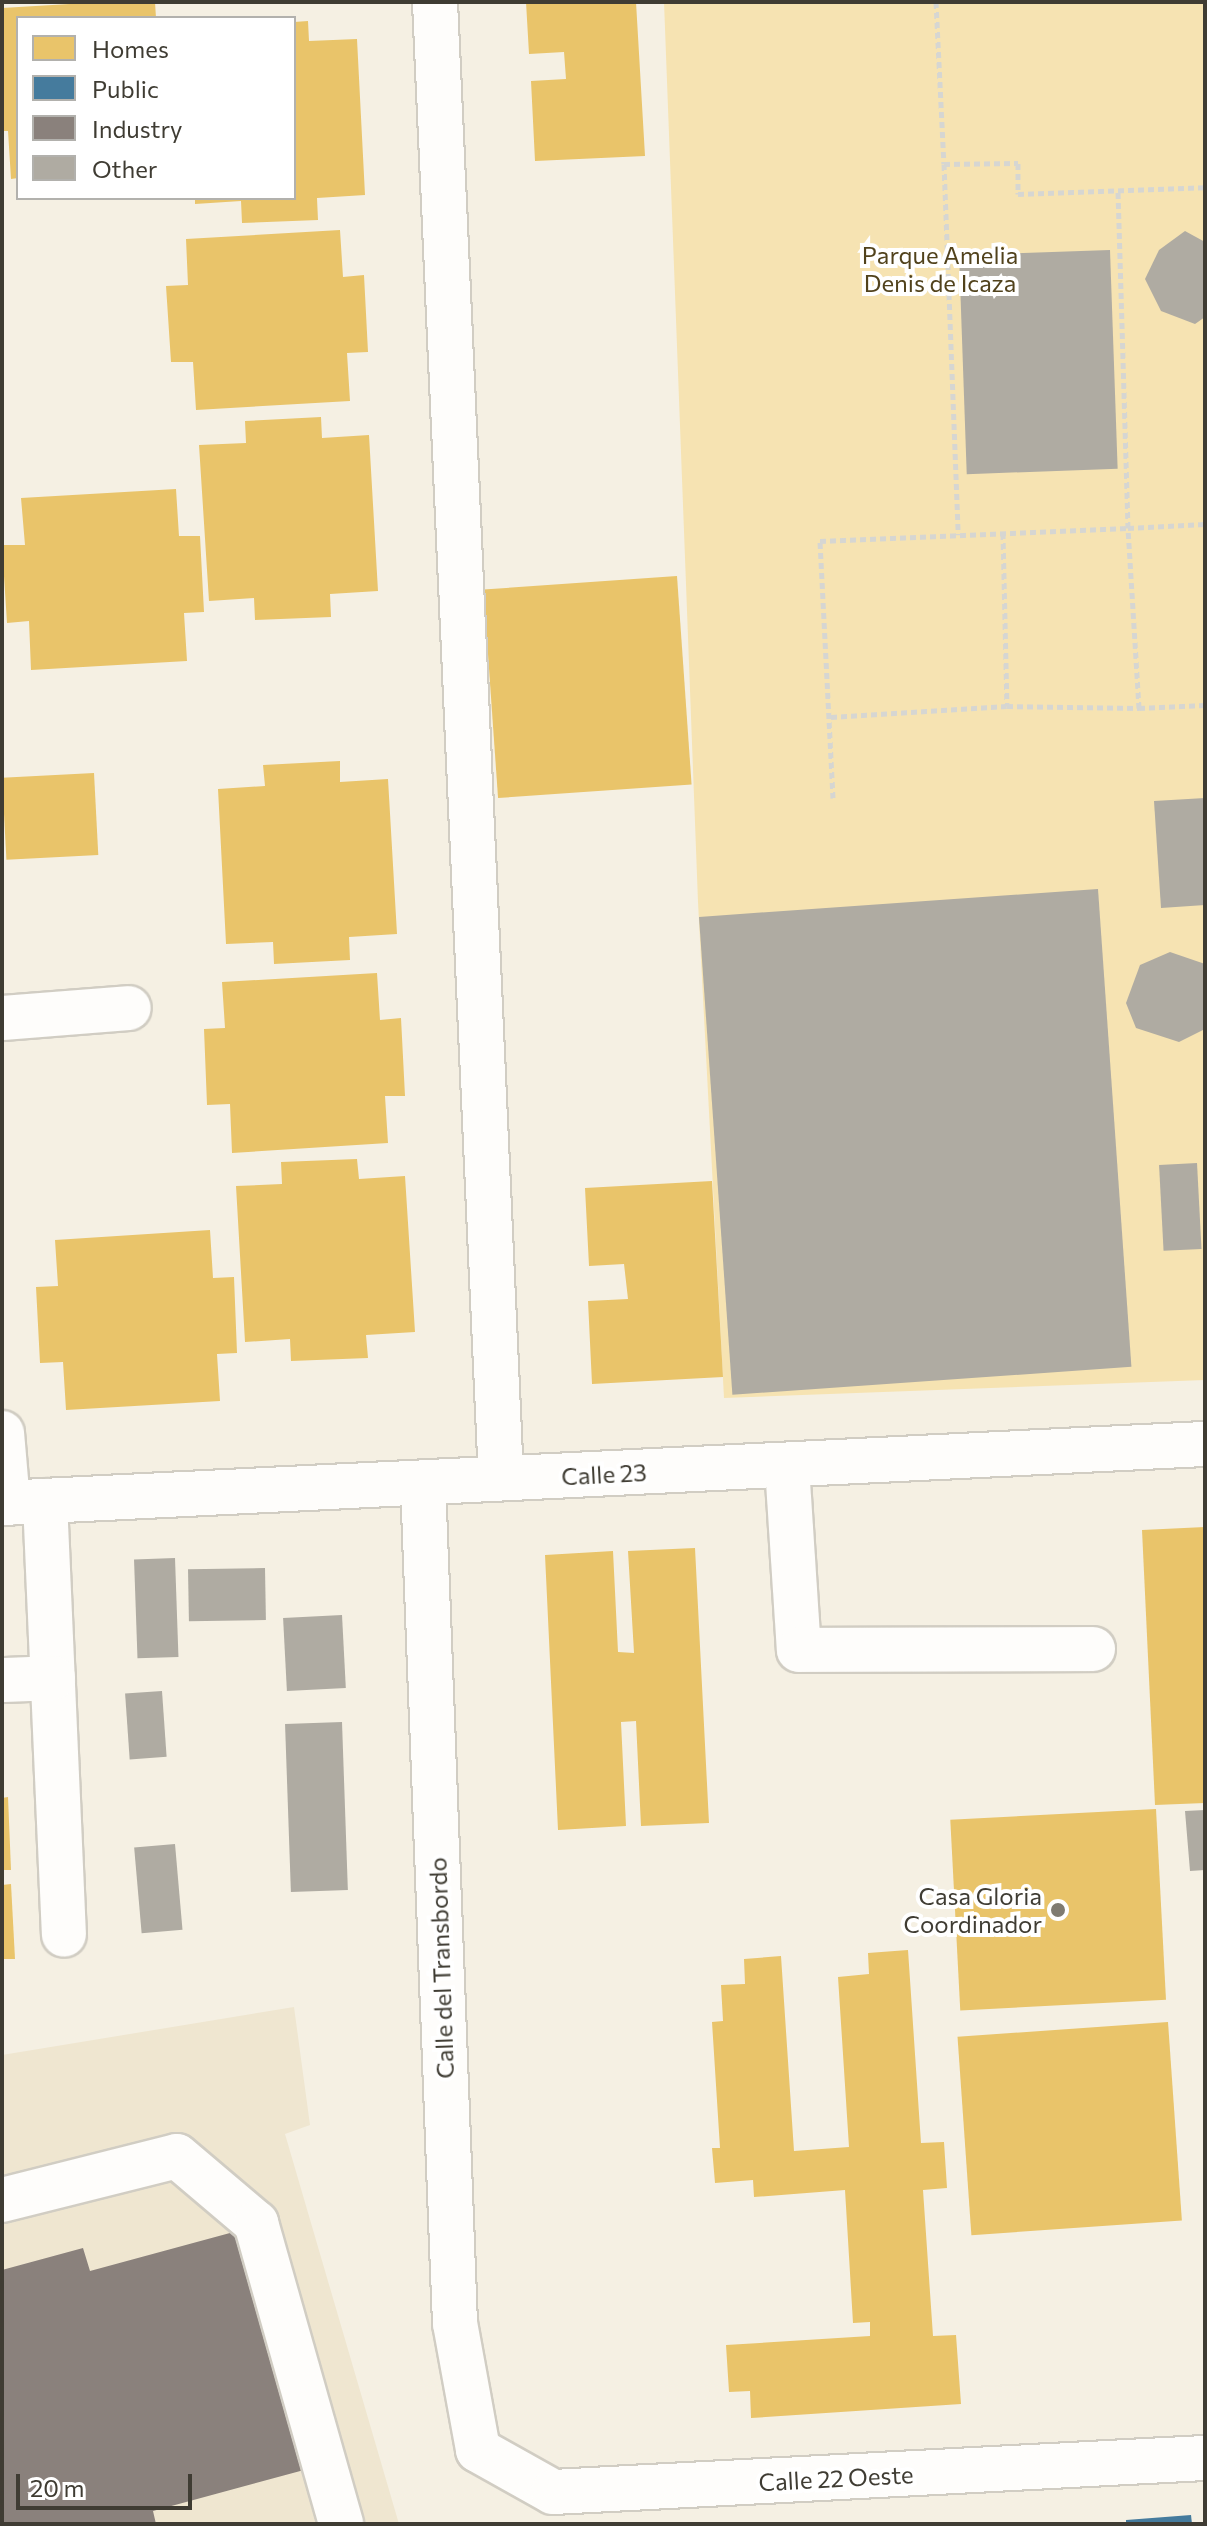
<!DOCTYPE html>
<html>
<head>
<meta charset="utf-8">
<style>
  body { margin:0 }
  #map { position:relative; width:1207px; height:2526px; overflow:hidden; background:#f5f0e3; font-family:Commissioner,sans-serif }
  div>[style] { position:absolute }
  .built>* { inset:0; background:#efe6d0 }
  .green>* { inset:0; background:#f6e3b2 }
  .homes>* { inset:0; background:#e9c46a; transform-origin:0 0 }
  .public>* { inset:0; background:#457b9d }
  .industry>* { inset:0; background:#8a817c }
  .building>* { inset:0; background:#afaba2; transform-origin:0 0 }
  .path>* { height:5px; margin-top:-2.5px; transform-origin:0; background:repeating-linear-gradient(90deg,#d6d6d2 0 6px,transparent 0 10px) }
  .roads { filter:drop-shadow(2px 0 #d1cdc3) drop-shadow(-2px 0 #d1cdc3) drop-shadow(0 2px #d1cdc3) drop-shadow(0 -2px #d1cdc3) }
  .minor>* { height:44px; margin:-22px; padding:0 22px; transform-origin:22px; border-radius:22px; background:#fefdfb }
  .dots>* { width:22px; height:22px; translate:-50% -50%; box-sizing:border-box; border:4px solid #fff; border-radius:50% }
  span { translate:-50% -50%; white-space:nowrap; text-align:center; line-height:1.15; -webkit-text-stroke:8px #fff; paint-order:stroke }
  .park-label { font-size:24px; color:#51421c }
  .street-label { font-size:24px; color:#3f3c33 }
  .poi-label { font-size:24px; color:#3f3c33 }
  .right { translate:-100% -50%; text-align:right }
  .frame { position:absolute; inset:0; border:4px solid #3f3c33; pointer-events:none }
  .legend { position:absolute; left:16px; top:16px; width:280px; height:184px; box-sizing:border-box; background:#fff; border:2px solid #b2b1ad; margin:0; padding:10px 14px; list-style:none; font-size:24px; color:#3f3c33 }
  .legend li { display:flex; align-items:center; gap:16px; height:40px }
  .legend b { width:40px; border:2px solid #b2b1ad }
  .scale { position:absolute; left:16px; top:2474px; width:176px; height:36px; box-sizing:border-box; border:4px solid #3f3c33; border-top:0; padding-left:10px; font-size:24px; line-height:28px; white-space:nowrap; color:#3f3c33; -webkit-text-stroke:6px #fff; paint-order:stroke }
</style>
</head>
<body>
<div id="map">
  <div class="built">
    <i style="clip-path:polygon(294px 2007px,310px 2125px,285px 2134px,399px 2524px,2px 2524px,2px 2055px)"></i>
  </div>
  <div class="green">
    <i style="clip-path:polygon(664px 2px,1205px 2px,1205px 1380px,724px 1398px,698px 902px)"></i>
  </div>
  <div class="homes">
    <i style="clip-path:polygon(103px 2px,155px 2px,156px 18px,18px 18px,18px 178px,11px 179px,8px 131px,2px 131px,2px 8px)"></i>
    <i style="clip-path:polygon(526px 2px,636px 2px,645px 156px,535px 161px,531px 81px,566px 79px,564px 52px,529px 54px)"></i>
    <i style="clip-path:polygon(308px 21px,309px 41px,357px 39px,365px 195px,317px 198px,318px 220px,242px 223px,241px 201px,195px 204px,195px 198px,294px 198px,294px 22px)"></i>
    <i style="clip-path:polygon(340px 230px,343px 277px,364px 275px,368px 352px,347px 353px,350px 401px,196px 410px,193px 362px,171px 362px,166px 286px,188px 285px,186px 239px)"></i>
    <i style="clip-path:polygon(321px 417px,322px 438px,369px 435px,378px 591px,330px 594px,331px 617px,255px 620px,254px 598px,209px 601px,199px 445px,246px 443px,245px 421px)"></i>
    <i style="clip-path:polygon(176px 489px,179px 536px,200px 536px,204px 612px,184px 613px,187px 661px,31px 670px,29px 621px,7px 623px,2px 545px,25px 545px,21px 498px)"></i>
    <i style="left:677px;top:576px;width:209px;height:194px;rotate:86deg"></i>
    <i style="clip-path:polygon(340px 761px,340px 782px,388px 779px,397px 934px,349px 937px,350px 960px,274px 964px,273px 942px,226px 944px,218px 789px,265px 786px,263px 765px)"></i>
    <i style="left:94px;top:773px;width:82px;height:92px;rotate:87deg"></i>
    <i style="clip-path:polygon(377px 973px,380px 1020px,401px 1018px,405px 1096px,385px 1096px,388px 1143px,232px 1153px,230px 1104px,207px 1105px,204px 1029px,225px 1028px,222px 982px)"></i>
    <i style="clip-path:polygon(357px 1159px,359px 1179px,405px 1176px,415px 1332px,366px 1335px,368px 1358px,291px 1361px,290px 1339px,245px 1342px,236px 1186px,282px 1184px,281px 1162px)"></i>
    <i style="clip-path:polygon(712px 1181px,723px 1377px,592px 1384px,588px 1301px,628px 1299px,624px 1264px,589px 1266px,585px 1188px)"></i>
    <i style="clip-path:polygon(210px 1230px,213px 1278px,234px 1277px,237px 1353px,217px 1354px,220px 1401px,66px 1410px,63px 1362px,40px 1363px,36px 1287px,58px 1286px,55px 1240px)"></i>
    <i style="clip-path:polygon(1205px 1527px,1205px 1803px,1155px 1805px,1142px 1530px)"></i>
    <i style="clip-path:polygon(695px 1548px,709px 1823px,641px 1826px,636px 1721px,621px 1722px,626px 1826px,558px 1830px,545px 1555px,613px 1551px,618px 1652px,634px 1653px,628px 1551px)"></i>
    <i style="clip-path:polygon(8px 1797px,11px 1870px,2px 1870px,2px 1798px)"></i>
    <i style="left:1156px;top:1809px;width:191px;height:206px;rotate:87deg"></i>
    <i style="clip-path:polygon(11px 1884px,15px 1959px,2px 1959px,2px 1885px)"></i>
    <i style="clip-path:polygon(908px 1950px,921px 2143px,944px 2142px,947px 2188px,923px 2190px,933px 2336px,956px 2335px,961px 2404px,751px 2418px,750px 2391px,729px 2392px,726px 2345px,870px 2336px,870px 2322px,853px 2323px,845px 2190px,754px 2197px,753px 2180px,715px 2183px,712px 2148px,720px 2148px,712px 2022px,723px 2021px,721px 1985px,745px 1984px,744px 1959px,781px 1956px,794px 2151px,849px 2147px,838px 1977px,869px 1974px,868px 1953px)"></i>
    <i style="left:1168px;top:2022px;width:199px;height:211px;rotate:86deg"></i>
  </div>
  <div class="public">
    <i style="clip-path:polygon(1191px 2515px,1192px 2524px,1126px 2524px,1126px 2520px)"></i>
  </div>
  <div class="industry">
    <i style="clip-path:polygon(241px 2230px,304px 2470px,153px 2511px,156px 2524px,2px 2524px,2px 2270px,83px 2248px,90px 2271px)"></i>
  </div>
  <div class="building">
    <i style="clip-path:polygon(1185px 231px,1205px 242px,1205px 317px,1195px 324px,1161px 311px,1145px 279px,1159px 250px)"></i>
    <i style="left:1110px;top:250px;width:219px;height:151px;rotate:88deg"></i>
    <i style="clip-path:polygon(1205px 798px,1205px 905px,1161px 908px,1154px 801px)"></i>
    <i style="left:1098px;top:889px;width:479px;height:400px;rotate:86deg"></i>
    <i style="clip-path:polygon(1170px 952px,1205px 964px,1205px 1029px,1179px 1042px,1136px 1028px,1126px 1003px,1140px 965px)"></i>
    <i style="left:1197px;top:1163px;width:86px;height:38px;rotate:87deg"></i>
    <i style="left:175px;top:1558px;width:99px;height:41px;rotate:88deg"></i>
    <i style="left:265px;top:1568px;width:52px;height:77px;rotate:89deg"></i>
    <i style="left:342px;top:1615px;width:73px;height:59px;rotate:87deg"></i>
    <i style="left:162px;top:1691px;width:66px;height:37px;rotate:86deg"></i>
    <i style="left:342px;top:1722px;width:168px;height:57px;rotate:88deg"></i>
    <i style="clip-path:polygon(1205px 1810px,1205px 1870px,1190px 1871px,1185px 1811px)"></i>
    <i style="left:175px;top:1844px;width:86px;height:41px;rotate:85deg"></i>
  </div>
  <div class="path">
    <i style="left:936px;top:2px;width:162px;rotate:87.2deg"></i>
    <i style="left:944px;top:164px;width:74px;rotate:-0.8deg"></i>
    <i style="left:1018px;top:163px;width:31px;rotate:90deg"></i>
    <i style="left:1018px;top:194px;width:187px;rotate:-2.1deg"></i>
    <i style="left:944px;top:164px;width:371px;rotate:87.8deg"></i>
    <i style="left:1003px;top:533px;width:173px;rotate:88.7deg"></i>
    <i style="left:1139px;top:708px;width:66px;rotate:-2.6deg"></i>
    <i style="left:831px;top:717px;width:176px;rotate:-3.6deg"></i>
    <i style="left:1007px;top:706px;width:132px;rotate:0.9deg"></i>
    <i style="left:1139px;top:708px;width:180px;rotate:-93.5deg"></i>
    <i style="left:1128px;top:528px;width:77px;rotate:-3deg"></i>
    <i style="left:833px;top:798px;width:257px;rotate:-92.9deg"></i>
    <i style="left:820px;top:541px;width:308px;rotate:-2.4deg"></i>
    <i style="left:1128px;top:528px;width:337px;rotate:-91.7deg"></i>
  </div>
  <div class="roads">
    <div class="minor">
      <i style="left:435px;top:2px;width:1478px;rotate:87.44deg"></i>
      <i style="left:2px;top:1018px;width:127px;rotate:-4.5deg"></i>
      <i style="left:2px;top:1433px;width:70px;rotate:85.1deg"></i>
      <i style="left:787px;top:1466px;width:184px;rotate:86.3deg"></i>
      <i style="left:799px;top:1650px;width:294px;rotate:-0.2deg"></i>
      <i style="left:423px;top:1483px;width:841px;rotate:87.82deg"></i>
      <i style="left:455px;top:2323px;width:129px;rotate:79.7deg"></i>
      <i style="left:478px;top:2450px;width:86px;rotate:29.2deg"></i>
      <i style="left:553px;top:2492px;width:653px;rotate:-2.99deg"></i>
      <i style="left:45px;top:1501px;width:434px;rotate:87.5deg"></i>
      <i style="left:2px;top:1503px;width:1204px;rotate:-2.81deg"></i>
      <i style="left:2px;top:1680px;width:51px;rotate:-2.2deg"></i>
      <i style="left:2px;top:2200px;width:180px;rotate:-14.1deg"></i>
      <i style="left:177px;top:2156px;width:104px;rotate:40.3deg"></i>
      <i style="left:256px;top:2223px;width:313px;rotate:74.2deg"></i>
    </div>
  </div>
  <div class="dots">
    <i style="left:1058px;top:1910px;background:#7f7b71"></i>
  </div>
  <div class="park-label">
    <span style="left:940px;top:269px">Parque Amelia<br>Denis de Icaza</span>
  </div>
  <div class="street-label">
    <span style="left:604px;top:1474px;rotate:-3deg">Calle 23</span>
    <span style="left:441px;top:1968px;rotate:-92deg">Calle del Transbordo</span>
    <span style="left:836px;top:2478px;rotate:-3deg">Calle 22 Oeste</span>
  </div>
  <div class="poi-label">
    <span class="right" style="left:1042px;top:1910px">Casa Gloria<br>Coordinador</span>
  </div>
  <div class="frame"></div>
  <ul class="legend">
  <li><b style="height:22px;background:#e9c46a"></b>Homes</li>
  <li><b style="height:22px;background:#457b9d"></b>Public</li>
  <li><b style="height:22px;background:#8a817c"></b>Industry</li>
  <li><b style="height:22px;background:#afaba2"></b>Other</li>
  </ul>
  <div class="scale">20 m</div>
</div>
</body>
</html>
